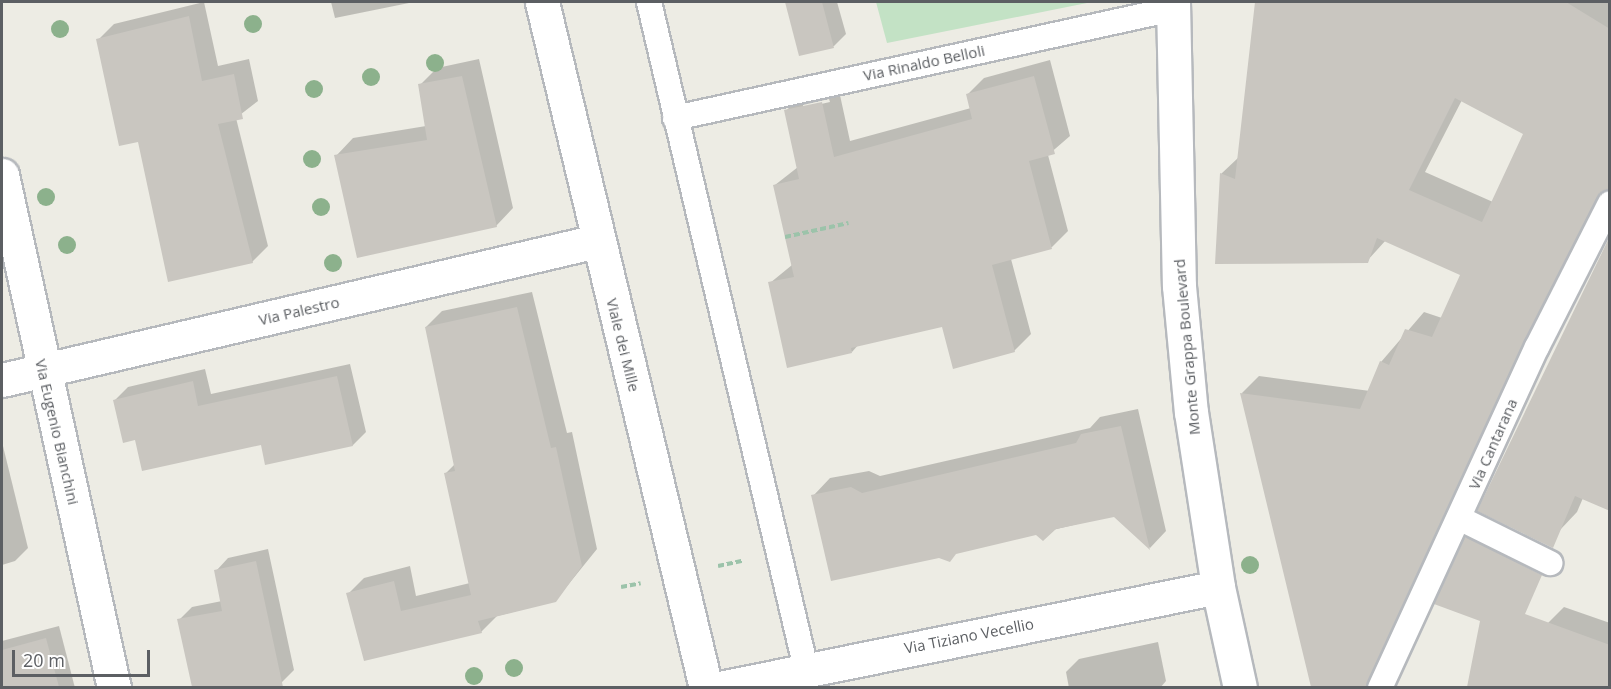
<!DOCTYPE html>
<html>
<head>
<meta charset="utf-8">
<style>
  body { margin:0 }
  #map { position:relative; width:1611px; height:689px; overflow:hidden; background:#edece4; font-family:"Open Sans",sans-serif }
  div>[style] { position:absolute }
  .green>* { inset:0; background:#c3e2c5 }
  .shadow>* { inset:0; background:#0003 }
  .building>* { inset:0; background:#c9c6c0 }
  .path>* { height:4px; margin-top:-2px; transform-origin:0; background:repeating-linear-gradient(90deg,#9cc3aa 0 6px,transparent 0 9px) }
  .roads { filter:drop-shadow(2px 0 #b6b9bd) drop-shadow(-2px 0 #b6b9bd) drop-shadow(0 2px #b6b9bd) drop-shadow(0 -2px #b6b9bd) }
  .service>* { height:24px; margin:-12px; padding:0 12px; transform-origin:12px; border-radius:12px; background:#fff }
  .minor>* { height:33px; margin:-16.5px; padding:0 16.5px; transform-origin:16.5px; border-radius:16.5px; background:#fff }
  .secondary>* { height:33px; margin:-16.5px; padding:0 16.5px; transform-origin:16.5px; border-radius:16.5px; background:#fff }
  .trees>* { width:18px; height:18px; margin:-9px; border-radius:50%; background:#8cb18c }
  span { translate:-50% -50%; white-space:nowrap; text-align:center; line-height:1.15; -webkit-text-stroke:4.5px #fff; paint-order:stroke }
  .street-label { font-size:15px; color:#5c5f63 }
  .frame { position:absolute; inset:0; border:3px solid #5c5f63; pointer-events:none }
  .scale { position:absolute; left:12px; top:650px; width:138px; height:27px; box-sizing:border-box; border:3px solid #5c5f63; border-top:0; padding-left:8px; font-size:18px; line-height:21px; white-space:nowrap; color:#5c5f63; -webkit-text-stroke:4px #fff; paint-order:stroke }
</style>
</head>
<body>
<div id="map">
  <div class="green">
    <i style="clip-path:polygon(876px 2px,1092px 2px,887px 43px)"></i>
  </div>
  <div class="shadow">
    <i style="clip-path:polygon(204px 2px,218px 66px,249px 59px,258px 101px,236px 118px,268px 246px,252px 262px,139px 140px,98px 40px,114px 24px)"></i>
    <i style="clip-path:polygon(331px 2px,414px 2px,335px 18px)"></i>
    <i style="clip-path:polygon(787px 2px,837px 2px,846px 34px,834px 46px,800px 54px)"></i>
    <i style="clip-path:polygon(evenodd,1258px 2px,1610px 2px,1610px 190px,1541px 322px,1378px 688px,1312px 688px,1242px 393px,1259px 376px,1370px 391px,1381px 362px,1424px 312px,1442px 318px,1462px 274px,1386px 240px,1367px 261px,1221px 174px,1239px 157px,1258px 2px,1462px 100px,1525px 133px,1493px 202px,1425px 172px,1462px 100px)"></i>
    <i style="clip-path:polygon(479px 59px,513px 208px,496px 226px,336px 156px,353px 138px,426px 126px,420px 85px,437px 68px)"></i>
    <i style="clip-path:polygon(evenodd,1050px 60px,1070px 136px,1048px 155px,1068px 231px,1052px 247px,1011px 259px,1031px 334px,1014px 351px,943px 325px,859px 344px,852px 352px,770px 283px,792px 265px,775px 185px,798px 167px,786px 111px,802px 94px,838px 86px,850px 141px,971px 108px,967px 95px,984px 78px,1050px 60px,829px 99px,830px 102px,803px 108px,803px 105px,829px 99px)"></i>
    <i style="clip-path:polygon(1610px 239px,1583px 498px,1577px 512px,1560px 530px,1479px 510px)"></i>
    <i style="clip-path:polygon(532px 292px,567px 433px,572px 432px,597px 549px,555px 601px,497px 616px,481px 632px,365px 659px,348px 594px,364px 578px,410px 566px,416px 596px,470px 583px,445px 474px,455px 464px,426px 327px,442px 311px)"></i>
    <i style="clip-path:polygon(350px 364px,366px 432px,353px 445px,136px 438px,115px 400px,128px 387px,205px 369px,211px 394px)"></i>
    <i style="clip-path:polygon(1138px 409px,1166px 531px,1150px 548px,1115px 515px,1036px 534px,813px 496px,830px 478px,869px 471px,880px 476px,1090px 428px,1100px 417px)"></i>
    <i style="clip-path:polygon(2px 442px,28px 548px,15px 561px,2px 565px)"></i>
    <i style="clip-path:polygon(1477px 527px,1529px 553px,1503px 613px,1466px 538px)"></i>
    <i style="clip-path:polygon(268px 549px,294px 670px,281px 683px,258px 688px,193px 688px,179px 620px,192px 607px,222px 601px,216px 571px,228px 558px)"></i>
    <i style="clip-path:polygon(1564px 607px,1610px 623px,1610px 688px,1529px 688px,1548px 623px)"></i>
    <i style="clip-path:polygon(59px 626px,75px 688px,2px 688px,2px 641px)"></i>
    <i style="clip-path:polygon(1158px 642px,1166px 681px,1160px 688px,1069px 688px,1066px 672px,1079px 659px)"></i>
  </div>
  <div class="building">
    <i style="clip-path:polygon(785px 2px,822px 2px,834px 48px,799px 56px)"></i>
    <i style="clip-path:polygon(evenodd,1255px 2px,1566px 2px,1610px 29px,1610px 189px,1597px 197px,1524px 341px,1366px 687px,1311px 687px,1240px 393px,1360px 409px,1380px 361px,1389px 365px,1405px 329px,1432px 337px,1460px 275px,1377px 238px,1368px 263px,1215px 264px,1220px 173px,1235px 179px,1255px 2px,1455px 98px,1523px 134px,1482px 222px,1409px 190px,1455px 98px)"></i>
    <i style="clip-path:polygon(189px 16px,202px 81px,234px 74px,243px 119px,218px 124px,253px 263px,168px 282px,138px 142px,119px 146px,96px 39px)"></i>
    <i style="clip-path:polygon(462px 76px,497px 227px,357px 258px,334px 155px,427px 140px,418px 84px)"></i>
    <i style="clip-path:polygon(1034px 76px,1055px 154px,1029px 161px,1052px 249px,992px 265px,1015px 352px,953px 369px,942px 327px,851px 348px,852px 353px,787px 368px,768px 282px,794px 277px,773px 185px,799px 179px,784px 110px,822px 102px,834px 157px,972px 119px,966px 94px)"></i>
    <i style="clip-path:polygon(1610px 236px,1610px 511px,1575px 496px,1553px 548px,1477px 511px)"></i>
    <i style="clip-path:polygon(517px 307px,551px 448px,556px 447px,582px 566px,556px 602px,478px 621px,482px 633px,364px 661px,346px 593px,394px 581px,401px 611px,471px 595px,444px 473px,455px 471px,425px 327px)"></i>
    <i style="clip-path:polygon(337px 376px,353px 446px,265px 465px,261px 445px,142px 471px,135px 440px,123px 443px,113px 400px,193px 381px,198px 406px)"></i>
    <i style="clip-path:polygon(1121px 426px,1150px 550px,1114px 517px,1056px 529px,1043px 541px,1036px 535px,956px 554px,950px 562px,939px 558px,831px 581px,811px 495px,851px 487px,862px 493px,1076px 443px,1081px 434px)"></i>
    <i style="clip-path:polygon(1465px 537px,1542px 575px,1525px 614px,1610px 645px,1610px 687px,1467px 687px,1480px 621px,1434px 604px)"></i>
    <i style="clip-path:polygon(256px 561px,283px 687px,192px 687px,177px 619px,222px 611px,214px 570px)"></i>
    <i style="clip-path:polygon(46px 638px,59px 687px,2px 687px,2px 650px)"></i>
  </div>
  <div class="path">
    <i style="left:785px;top:237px;width:65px;rotate:-12.5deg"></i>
    <i style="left:718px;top:566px;width:25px;rotate:-12deg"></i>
    <i style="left:621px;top:587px;width:20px;rotate:-11deg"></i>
  </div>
  <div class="roads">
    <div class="service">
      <i style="left:649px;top:2px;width:685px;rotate:76.75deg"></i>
      <i style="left:675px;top:118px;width:510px;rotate:-12.35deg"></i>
      <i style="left:1459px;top:518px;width:102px;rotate:26.3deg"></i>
      <i style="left:1380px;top:688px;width:375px;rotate:-65.3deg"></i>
      <i style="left:1537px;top:347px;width:161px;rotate:-63.1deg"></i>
    </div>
    <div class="minor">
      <i style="left:1173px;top:2px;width:284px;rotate:88.8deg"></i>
      <i style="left:1179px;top:286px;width:127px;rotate:84.6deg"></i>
      <i style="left:1191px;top:412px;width:177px;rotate:81.2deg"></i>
      <i style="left:1218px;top:587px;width:103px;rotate:77.7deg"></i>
      <i style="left:2px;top:175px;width:525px;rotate:77.68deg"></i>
      <i style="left:2px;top:380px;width:611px;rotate:-13.15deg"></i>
      <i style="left:720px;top:688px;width:508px;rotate:-11.46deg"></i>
    </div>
    <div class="secondary">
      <i style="left:542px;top:2px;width:705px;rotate:76.55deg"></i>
    </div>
  </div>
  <div class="trees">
    <i style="left:253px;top:24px"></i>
    <i style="left:60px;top:29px"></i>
    <i style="left:435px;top:63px"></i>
    <i style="left:371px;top:77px"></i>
    <i style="left:314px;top:89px"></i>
    <i style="left:312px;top:159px"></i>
    <i style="left:46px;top:197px"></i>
    <i style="left:321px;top:207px"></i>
    <i style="left:67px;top:245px"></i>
    <i style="left:333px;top:263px"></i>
    <i style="left:1250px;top:565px"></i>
    <i style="left:514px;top:668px"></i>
    <i style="left:474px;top:676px"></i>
  </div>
  <div class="street-label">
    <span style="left:924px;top:63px;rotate:-12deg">Via Rinaldo Belloli</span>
    <span style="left:299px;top:311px;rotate:-13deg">Via Palestro</span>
    <span style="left:623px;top:345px;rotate:76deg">Viale dei Mille</span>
    <span style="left:1187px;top:347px;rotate:-95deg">Monte Grappa Boulevard</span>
    <span style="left:57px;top:432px;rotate:77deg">Via Eugenio Bianchini</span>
    <span style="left:1493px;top:444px;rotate:-66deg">Via Cantarana</span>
    <span style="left:969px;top:636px;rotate:-11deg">Via Tiziano Vecellio</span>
  </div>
  <div class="frame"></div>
  <div class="scale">20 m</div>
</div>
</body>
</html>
